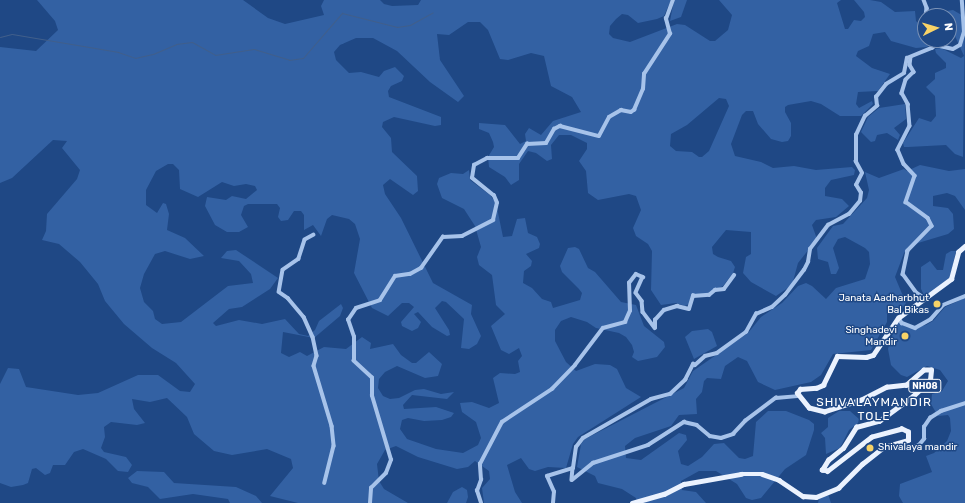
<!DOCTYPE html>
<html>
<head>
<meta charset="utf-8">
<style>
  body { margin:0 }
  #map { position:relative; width:965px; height:503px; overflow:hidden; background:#1f4885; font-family:Rubik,sans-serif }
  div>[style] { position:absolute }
  .green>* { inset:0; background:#3361a3 }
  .stream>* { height:1px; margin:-0.5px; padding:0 0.5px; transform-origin:0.5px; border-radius:0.5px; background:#415f8b }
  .minor>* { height:3.5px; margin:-1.75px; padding:0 1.75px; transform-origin:1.75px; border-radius:1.75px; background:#a7c3ea }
  .major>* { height:4.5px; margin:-2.25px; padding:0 2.25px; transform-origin:2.25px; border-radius:2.25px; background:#ebf2fe }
  .dots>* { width:11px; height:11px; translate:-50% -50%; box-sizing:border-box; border:2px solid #1f4885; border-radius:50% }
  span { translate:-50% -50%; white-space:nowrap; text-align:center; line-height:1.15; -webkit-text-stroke:3px #1f4885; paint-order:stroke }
  .shield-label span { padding:1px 3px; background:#1f4885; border:1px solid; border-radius:3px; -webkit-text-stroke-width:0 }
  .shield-label { font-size:9px; color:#fff; font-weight:700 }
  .poi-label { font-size:10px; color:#fff }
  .right { translate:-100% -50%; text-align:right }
  .left { translate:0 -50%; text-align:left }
  .quarter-label { font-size:12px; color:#fff; letter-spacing:1px }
  .north { position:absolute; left:917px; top:8px; width:40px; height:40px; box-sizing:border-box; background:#1f4885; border:1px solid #7991b6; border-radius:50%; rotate:85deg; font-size:11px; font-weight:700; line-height:16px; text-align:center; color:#fff }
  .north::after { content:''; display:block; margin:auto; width:14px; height:18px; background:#f8d367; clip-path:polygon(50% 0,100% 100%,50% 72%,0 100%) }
</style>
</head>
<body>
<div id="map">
  <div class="green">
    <i style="clip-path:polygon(evenodd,37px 0,243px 0,268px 18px,285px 24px,324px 15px,321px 6px,324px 0,380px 0,384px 4px,392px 6px,418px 5px,421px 0,671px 0,664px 16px,657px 19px,638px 23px,628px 15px,622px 14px,616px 19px,610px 26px,609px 34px,613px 38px,630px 42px,677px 24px,685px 25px,710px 41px,715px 41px,728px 30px,732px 15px,719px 0,841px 0,837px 3px,845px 29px,848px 29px,854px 20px,861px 21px,865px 17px,864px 12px,854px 0,870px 0,881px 2px,895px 12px,915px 11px,916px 21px,925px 29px,925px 40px,931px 40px,931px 43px,927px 47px,916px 48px,891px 41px,885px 32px,873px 34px,869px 46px,858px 51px,856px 56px,872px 68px,890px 74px,878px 91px,858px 92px,856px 104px,859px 108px,872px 101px,873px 104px,861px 116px,840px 116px,821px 104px,811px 101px,788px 105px,785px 107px,785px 112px,791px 123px,791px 136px,788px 141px,782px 142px,771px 139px,758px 124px,753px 111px,746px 111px,742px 115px,731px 144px,735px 156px,761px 162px,773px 168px,794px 166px,816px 170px,852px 167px,855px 170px,854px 175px,831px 180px,825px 188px,825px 196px,842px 199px,849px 206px,836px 217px,816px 220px,812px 225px,817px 239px,798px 263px,792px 285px,776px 296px,751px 282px,743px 273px,746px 257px,751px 254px,751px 232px,726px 230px,712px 247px,713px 254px,718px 257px,731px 261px,735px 267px,733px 273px,723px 286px,710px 293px,693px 295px,689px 304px,685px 306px,676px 303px,661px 305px,651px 290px,652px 251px,648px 244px,636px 236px,633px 228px,641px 210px,636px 196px,629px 194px,598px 200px,588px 193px,586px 171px,579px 161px,587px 149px,587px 143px,571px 135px,559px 135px,551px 145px,552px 159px,547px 161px,536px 153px,528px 151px,519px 164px,519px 180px,511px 185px,505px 177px,489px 167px,488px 157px,494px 147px,493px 142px,489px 133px,479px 129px,479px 123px,505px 125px,520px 144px,526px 141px,525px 134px,529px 128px,541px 135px,553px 121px,581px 112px,572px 97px,551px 86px,544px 56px,531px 53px,508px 60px,500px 59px,488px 30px,480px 22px,468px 22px,449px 35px,437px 34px,440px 60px,464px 96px,458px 102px,430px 82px,397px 51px,373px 38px,356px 38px,340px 45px,334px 52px,336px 60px,349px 73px,361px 72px,379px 77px,384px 71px,395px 67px,404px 76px,402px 81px,391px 86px,388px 91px,389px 97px,441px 117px,441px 125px,435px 126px,394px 117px,383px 122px,382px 127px,391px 138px,392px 152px,417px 176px,418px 191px,413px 195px,390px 179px,383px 185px,385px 194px,401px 218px,433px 283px,472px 305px,471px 314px,481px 336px,477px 344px,469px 349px,461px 348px,464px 319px,446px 302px,442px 301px,435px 308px,449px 330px,450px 335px,447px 336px,432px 327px,418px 312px,414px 314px,421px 322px,418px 328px,412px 331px,402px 326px,401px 322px,414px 307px,409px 303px,402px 303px,388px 316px,372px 308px,354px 273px,360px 239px,355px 224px,349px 219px,332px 215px,327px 219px,321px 236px,313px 225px,304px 230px,304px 215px,301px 211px,294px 211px,288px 220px,281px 221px,278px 217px,280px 208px,277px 204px,248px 204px,244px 206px,241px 215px,248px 227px,239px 232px,227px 232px,215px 225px,205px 206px,207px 197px,226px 200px,232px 196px,246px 199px,257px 190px,255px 186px,246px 184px,234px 186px,222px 182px,198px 197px,180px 189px,179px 170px,173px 164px,168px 164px,156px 171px,146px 190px,146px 205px,157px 213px,163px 203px,166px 204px,169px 214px,167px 230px,185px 238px,204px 256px,190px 259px,165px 251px,155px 254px,144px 274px,140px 288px,144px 302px,153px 311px,155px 319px,162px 324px,181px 322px,228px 286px,253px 283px,251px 274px,239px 261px,221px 258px,227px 251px,236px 250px,278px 278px,270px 289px,242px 307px,229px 309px,213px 323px,216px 326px,239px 320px,262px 324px,285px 319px,299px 334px,308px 336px,315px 330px,319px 321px,341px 304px,343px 308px,340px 316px,314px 338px,283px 332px,281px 353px,289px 357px,300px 352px,307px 356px,324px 347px,346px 349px,362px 337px,371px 343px,370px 349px,393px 344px,401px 355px,412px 363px,416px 363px,429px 352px,442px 364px,438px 376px,425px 378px,397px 366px,385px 372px,379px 379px,378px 388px,383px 396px,390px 399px,399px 398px,415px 390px,424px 389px,441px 394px,454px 392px,447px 399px,412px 395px,403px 405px,404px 409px,436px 407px,454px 413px,451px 417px,442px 420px,424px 421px,408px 418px,402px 420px,400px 429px,407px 439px,436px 449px,463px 453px,478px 445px,481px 438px,476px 422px,462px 412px,460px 403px,472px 402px,489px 408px,499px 403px,493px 378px,500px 373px,515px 374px,520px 372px,518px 361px,522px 356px,519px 348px,509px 354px,501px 350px,491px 326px,505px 314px,496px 305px,492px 275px,479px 265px,477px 257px,481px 247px,475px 226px,464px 209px,442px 198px,437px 184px,439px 178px,451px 173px,463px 174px,469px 170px,470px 180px,490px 195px,496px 203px,503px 237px,512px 236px,517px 219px,525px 218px,528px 233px,537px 237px,540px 244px,539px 248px,526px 254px,532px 261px,531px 266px,524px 271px,523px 283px,532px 288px,542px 299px,551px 302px,553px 308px,580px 300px,582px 293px,579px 289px,562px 272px,560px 266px,568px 248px,575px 247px,579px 249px,588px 268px,595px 272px,621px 302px,636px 305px,644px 326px,664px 342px,665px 347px,657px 357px,638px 361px,632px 357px,634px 352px,632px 345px,626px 337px,619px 333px,596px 328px,587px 322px,571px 317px,561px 321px,555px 330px,555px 341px,566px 362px,576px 371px,595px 364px,610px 365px,617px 369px,626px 388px,641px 397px,578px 437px,573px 444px,566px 468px,548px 467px,535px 471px,529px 469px,521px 458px,507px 465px,515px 492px,522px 503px,484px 503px,482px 488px,490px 479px,489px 471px,475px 461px,468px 467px,457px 469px,418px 457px,396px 446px,385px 450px,377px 464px,379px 481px,384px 489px,408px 503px,298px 503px,270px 496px,293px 468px,291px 459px,267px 449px,232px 455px,214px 451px,194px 434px,187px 417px,167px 398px,150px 402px,132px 399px,134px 409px,145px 423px,137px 425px,111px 422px,104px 427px,105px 437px,101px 448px,104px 452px,126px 457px,132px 465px,128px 472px,118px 471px,106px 459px,83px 449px,74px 452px,65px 465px,53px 465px,50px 473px,45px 475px,36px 468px,32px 469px,28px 483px,23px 485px,11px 487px,0 483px,0 384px,8px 368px,19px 369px,26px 387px,78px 395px,98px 393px,138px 375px,158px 375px,180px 391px,190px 392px,195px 384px,176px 363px,152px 348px,124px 324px,105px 301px,98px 284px,80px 262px,59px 244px,42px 240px,46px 231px,47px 214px,77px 179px,80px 170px,62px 148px,67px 141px,53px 140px,12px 178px,0 183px,0 47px,36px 51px,58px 30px,55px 21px,37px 0,719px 98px,726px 99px,729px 106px,709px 151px,702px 157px,699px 157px,692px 152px,676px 151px,670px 146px,671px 134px,687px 125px,719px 98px)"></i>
    <i style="clip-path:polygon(674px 0,687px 0,681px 17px,670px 21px)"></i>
    <i style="clip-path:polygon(953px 10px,965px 17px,963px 157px,955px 154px,946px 145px,908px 147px,904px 147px,903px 143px,919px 118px,931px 122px,936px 116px,935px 96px,926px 87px,935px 79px,935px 73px,946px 68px,946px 63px,936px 53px,935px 49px,941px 48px,961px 58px,964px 56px,955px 36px,949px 28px,949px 16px,945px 16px,947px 11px)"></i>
    <i style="clip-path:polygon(905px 104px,906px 119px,894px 128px,900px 135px,898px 140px,887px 133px,877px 135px,875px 141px,871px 142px,861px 132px,868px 117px,879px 108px)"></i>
    <i style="clip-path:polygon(920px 165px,949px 171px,965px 169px,965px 210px,955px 196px,947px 193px,933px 196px,933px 206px,948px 208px,953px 214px,954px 229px,948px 234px,918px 243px,904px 253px,895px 277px,906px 303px,900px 312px,887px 314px,887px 322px,871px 350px,833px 354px,821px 375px,811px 382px,775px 390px,758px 382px,747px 361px,738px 357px,725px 366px,721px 379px,707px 378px,704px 381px,702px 392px,696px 399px,697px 414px,679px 415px,671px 426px,635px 438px,625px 446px,626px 458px,641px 460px,679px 433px,686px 435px,687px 440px,678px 451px,681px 464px,688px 466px,702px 457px,714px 444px,724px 443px,739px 458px,745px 459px,753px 456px,756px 422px,768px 411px,786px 411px,809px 420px,814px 424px,814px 430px,806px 455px,785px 469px,761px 498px,752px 500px,746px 498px,737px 484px,716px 471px,699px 471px,681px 481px,682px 490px,696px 492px,706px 503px,637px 503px,636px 498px,622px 489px,598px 483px,595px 476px,577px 467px,581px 444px,585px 439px,684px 388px,693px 371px,748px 333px,761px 317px,782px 303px,798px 286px,806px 283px,812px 286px,826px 299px,836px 288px,865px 279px,870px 264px,869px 252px,865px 248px,845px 237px,838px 239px,833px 248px,839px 268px,836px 274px,831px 274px,828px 262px,818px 259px,817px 248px,833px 226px,843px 224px,867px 198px,869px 190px,865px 172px,879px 178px,904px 169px,907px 171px)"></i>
    <i style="clip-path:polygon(951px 251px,956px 251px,950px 278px,928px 295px,924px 295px,921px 289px,921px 267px,930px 261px,937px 270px,943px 270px,946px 254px)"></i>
    <i style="clip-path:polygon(965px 298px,965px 503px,903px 503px,899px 496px,900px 484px,932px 472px,926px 456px,934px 453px,947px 441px,951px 431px,950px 418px,948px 415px,938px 416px,931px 404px,932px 394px,942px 391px,948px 381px,940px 370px,927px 366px,907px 377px,901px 375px,891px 365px,888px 349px,890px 341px,897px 323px,901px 319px,906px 327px,913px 328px,926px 325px,933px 321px,945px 307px)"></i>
    <i style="clip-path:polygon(708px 329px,712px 332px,717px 346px,694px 359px,685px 337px,692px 331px)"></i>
    <i style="clip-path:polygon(839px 411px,850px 411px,859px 419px,858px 423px,849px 430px,840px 448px,826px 454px,825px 438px,821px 433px,828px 427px,828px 418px)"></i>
    <i style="clip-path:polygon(137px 471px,164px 472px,174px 483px,236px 487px,256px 496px,262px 503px,230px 503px,228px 499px,193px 494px,160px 499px,148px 487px,132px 483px,128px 478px)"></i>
    <i style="clip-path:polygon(462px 487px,467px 490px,468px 497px,466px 503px,447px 503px,453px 492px)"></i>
    <i style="clip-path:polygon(828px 494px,831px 503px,818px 503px,819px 499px)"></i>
  </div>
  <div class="stream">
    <i style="left:0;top:37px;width:12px;rotate:-14deg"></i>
    <i style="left:12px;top:34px;width:108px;rotate:9.6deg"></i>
    <i style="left:118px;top:52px;width:18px;rotate:19deg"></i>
    <i style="left:135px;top:58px;width:18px;rotate:-13deg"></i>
    <i style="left:153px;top:54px;width:25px;rotate:-23deg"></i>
    <i style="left:176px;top:44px;width:16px;rotate:-7deg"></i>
    <i style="left:192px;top:42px;width:26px;rotate:29deg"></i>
    <i style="left:215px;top:55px;width:39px;rotate:-9deg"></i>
    <i style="left:254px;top:49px;width:37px;rotate:17deg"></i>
    <i style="left:289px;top:60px;width:14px;rotate:-8deg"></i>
    <i style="left:303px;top:58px;width:60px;rotate:-49.1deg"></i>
    <i style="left:342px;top:13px;width:57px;rotate:14.3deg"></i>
    <i style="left:397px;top:27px;width:13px;rotate:-9deg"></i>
    <i style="left:410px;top:25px;width:26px;rotate:-29deg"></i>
  </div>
  <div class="minor">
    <i style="left:924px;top:0;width:9px;rotate:69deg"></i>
    <i style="left:927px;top:8px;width:8px;rotate:97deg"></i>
    <i style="left:936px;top:45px;width:17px;rotate:13deg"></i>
    <i style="left:953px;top:49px;width:8px;rotate:-30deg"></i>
    <i style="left:960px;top:45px;width:14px;rotate:-73deg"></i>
    <i style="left:964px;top:32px;width:32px;rotate:-94deg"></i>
    <i style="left:911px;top:57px;width:8px;rotate:97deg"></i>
    <i style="left:910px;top:65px;width:8px;rotate:60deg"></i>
    <i style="left:914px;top:72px;width:11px;rotate:135deg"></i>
    <i style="left:906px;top:80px;width:14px;rotate:107deg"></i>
    <i style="left:902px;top:93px;width:13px;rotate:61deg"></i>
    <i style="left:908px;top:104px;width:22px;rotate:85deg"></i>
    <i style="left:910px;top:126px;width:27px;rotate:117deg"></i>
    <i style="left:898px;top:150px;width:15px;rotate:67deg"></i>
    <i style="left:904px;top:164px;width:16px;rotate:47deg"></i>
    <i style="left:915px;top:176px;width:28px;rotate:109deg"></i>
    <i style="left:906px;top:202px;width:27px;rotate:36deg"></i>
    <i style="left:928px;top:218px;width:9px;rotate:63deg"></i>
    <i style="left:932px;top:226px;width:35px;rotate:134deg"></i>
    <i style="left:908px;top:251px;width:24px;rotate:102deg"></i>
    <i style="left:903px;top:274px;width:24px;rotate:54deg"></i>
    <i style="left:917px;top:293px;width:11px;rotate:34deg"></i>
    <i style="left:314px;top:235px;width:10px;rotate:151deg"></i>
    <i style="left:305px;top:240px;width:20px;rotate:108deg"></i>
    <i style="left:299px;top:259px;width:19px;rotate:145deg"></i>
    <i style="left:283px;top:270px;width:22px;rotate:100deg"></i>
    <i style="left:279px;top:292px;width:11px;rotate:34deg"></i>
    <i style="left:288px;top:298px;width:25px;rotate:50deg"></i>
    <i style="left:304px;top:317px;width:22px;rotate:66deg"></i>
    <i style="left:313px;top:337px;width:19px;rotate:78deg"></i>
    <i style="left:317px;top:356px;width:10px;rotate:107deg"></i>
    <i style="left:314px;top:366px;width:63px;rotate:73.3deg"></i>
    <i style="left:332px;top:426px;width:20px;rotate:84deg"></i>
    <i style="left:334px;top:446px;width:38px;rotate:104deg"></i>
    <i style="left:899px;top:318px;width:6px;rotate:59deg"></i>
    <i style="left:902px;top:323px;width:14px;rotate:21deg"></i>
    <i style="left:915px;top:328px;width:18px;rotate:-29deg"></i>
    <i style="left:931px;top:319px;width:18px;rotate:-49deg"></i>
    <i style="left:943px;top:305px;width:24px;rotate:-22deg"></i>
    <i style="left:655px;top:328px;width:8px;rotate:-90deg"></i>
    <i style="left:655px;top:320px;width:13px;rotate:-48deg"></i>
    <i style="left:664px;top:310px;width:14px;rotate:-17deg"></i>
    <i style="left:677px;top:306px;width:12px;rotate:14deg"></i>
    <i style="left:689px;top:309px;width:14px;rotate:-73deg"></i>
    <i style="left:693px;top:296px;width:16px;rotate:-4deg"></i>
    <i style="left:709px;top:295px;width:8px;rotate:-40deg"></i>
    <i style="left:715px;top:290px;width:9px;rotate:-6deg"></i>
    <i style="left:724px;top:289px;width:17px;rotate:-54deg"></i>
    <i style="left:886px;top:447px;width:23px;rotate:5deg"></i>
    <i style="left:909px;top:449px;width:11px;rotate:-22deg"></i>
    <i style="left:919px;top:445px;width:8px;rotate:-50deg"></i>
    <i style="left:924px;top:439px;width:12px;rotate:-90deg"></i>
    <i style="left:924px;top:427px;width:11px;rotate:-56deg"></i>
    <i style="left:930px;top:418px;width:13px;rotate:-32deg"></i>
    <i style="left:941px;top:411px;width:25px;rotate:-18deg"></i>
    <i style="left:573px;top:468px;width:12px;rotate:95deg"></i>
    <i style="left:572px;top:480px;width:27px;rotate:-39deg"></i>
    <i style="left:593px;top:463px;width:58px;rotate:-18.1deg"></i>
    <i style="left:648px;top:445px;width:43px;rotate:-32.6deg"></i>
    <i style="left:684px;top:422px;width:13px;rotate:13deg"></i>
    <i style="left:697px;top:425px;width:17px;rotate:40deg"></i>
    <i style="left:710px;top:436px;width:11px;rotate:10deg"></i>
    <i style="left:721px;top:438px;width:13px;rotate:-18deg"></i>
    <i style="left:733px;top:434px;width:18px;rotate:-47deg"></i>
    <i style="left:745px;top:421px;width:39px;rotate:-37deg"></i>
    <i style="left:776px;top:398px;width:21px;rotate:-5deg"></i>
    <i style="left:370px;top:503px;width:15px;rotate:-86deg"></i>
    <i style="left:371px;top:488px;width:21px;rotate:-45deg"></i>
    <i style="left:386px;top:473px;width:14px;rotate:-69deg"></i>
    <i style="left:391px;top:460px;width:67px;rotate:-106.5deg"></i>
    <i style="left:372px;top:396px;width:18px;rotate:-90deg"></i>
    <i style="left:372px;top:378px;width:25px;rotate:-137deg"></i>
    <i style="left:354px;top:361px;width:24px;rotate:-90deg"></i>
    <i style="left:354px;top:337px;width:18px;rotate:-109deg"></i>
    <i style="left:348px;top:320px;width:14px;rotate:-56deg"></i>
    <i style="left:356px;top:308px;width:25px;rotate:-18deg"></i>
    <i style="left:380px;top:300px;width:28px;rotate:-58deg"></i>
    <i style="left:395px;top:276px;width:15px;rotate:-8deg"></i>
    <i style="left:410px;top:274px;width:13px;rotate:-29deg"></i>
    <i style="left:421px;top:268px;width:38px;rotate:-55deg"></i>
    <i style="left:443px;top:237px;width:19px;rotate:-3deg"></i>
    <i style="left:462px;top:236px;width:35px;rotate:-27deg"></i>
    <i style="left:493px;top:220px;width:17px;rotate:-77deg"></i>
    <i style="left:497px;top:203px;width:8px;rotate:-113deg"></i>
    <i style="left:494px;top:196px;width:28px;rotate:-141deg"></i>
    <i style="left:472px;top:178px;width:13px;rotate:-81deg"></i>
    <i style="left:474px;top:165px;width:15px;rotate:-28deg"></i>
    <i style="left:487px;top:158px;width:31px"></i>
    <i style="left:518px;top:158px;width:17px;rotate:-57deg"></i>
    <i style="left:527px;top:144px;width:19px;rotate:-3deg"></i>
    <i style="left:546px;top:143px;width:16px;rotate:-60deg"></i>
    <i style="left:554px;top:129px;width:7px;rotate:-27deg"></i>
    <i style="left:560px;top:126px;width:40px;rotate:14.4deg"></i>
    <i style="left:599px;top:136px;width:21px;rotate:-62deg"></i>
    <i style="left:609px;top:117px;width:14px;rotate:-30deg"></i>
    <i style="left:621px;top:110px;width:10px;rotate:11deg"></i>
    <i style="left:631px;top:112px;width:4px;rotate:-34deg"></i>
    <i style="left:634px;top:110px;width:23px;rotate:-67deg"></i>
    <i style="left:643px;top:89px;width:15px;rotate:-86deg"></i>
    <i style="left:644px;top:74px;width:48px;rotate:-57deg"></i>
    <i style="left:670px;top:34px;width:16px;rotate:-105deg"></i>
    <i style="left:666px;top:19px;width:20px;rotate:-70deg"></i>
    <i style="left:481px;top:503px;width:13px;rotate:-108deg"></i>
    <i style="left:477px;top:491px;width:12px;rotate:-70deg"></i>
    <i style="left:481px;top:480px;width:16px;rotate:-94deg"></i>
    <i style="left:480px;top:464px;width:47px;rotate:-62.4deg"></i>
    <i style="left:502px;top:422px;width:60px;rotate:-33.4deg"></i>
    <i style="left:552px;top:389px;width:33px;rotate:-46deg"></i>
    <i style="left:575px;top:365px;width:46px;rotate:-52.9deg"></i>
    <i style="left:603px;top:328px;width:23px;rotate:-15deg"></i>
    <i style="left:625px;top:322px;width:12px;rotate:-66deg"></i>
    <i style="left:630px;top:311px;width:28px;rotate:-92deg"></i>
    <i style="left:629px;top:283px;width:11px;rotate:-52deg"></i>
    <i style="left:636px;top:274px;width:8px;rotate:23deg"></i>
    <i style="left:643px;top:277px;width:17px;rotate:114deg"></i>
    <i style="left:636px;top:293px;width:10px;rotate:53deg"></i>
    <i style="left:642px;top:301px;width:11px;rotate:85deg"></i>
    <i style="left:643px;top:312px;width:20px;rotate:53deg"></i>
    <i style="left:553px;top:503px;width:11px;rotate:-85deg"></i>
    <i style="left:554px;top:492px;width:17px;rotate:-114deg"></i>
    <i style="left:547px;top:476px;width:27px;rotate:-17deg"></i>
    <i style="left:573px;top:468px;width:21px;rotate:-82deg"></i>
    <i style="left:576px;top:447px;width:11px;rotate:-52deg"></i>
    <i style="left:583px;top:438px;width:78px;rotate:-29.8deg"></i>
    <i style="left:651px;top:399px;width:20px;rotate:-15deg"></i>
    <i style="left:670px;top:394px;width:21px;rotate:-43deg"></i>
    <i style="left:685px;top:380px;width:18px;rotate:-63deg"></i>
    <i style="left:693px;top:364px;width:2px;rotate:27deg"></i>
    <i style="left:695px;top:365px;width:13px;rotate:-42deg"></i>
    <i style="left:705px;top:356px;width:12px;rotate:-14deg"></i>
    <i style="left:717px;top:353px;width:36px;rotate:-36deg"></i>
    <i style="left:746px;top:332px;width:21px;rotate:-61deg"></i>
    <i style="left:756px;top:314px;width:17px;rotate:-24deg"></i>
    <i style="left:772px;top:307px;width:18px;rotate:-43deg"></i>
    <i style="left:785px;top:295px;width:31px;rotate:-53deg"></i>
    <i style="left:804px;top:270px;width:9px;rotate:-63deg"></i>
    <i style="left:808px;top:262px;width:13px;rotate:-81deg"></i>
    <i style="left:810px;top:249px;width:30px;rotate:-53deg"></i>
    <i style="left:828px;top:225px;width:24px;rotate:-28deg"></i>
    <i style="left:849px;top:214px;width:17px;rotate:-50deg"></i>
    <i style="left:860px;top:201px;width:8px;rotate:-83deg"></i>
    <i style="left:861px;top:193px;width:9px;rotate:-122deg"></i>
    <i style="left:856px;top:185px;width:13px;rotate:-63deg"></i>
    <i style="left:862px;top:173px;width:13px;rotate:-119deg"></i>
    <i style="left:856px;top:162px;width:27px;rotate:-90deg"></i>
    <i style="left:856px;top:135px;width:21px;rotate:-65deg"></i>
    <i style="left:865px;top:116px;width:16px;rotate:-40deg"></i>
    <i style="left:877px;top:106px;width:9px;rotate:-96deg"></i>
    <i style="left:876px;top:97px;width:16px;rotate:-52deg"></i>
    <i style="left:886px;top:84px;width:21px;rotate:-31deg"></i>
    <i style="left:904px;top:73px;width:15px;rotate:-79deg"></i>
    <i style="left:907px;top:58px;width:27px;rotate:-22deg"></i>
    <i style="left:932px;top:48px;width:5px;rotate:-37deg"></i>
    <i style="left:936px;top:45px;width:5px;rotate:-101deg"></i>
  </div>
  <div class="major">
    <i style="left:632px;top:503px;width:33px;rotate:-16deg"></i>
    <i style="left:664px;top:494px;width:22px;rotate:-27deg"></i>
    <i style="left:684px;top:484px;width:58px;rotate:-10deg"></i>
    <i style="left:741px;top:474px;width:21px"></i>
    <i style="left:762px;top:474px;width:18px;rotate:19deg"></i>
    <i style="left:779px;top:480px;width:29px;rotate:34deg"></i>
    <i style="left:803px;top:496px;width:13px;rotate:4deg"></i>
    <i style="left:816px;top:497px;width:24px;rotate:-22deg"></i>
    <i style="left:838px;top:488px;width:34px;rotate:-45deg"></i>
    <i style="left:862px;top:464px;width:28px;rotate:-38deg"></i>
    <i style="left:884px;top:447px;width:25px;rotate:-16deg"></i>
    <i style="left:908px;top:440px;width:8px;rotate:-90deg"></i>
    <i style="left:908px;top:432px;width:7px;rotate:-153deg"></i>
    <i style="left:902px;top:429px;width:31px;rotate:165deg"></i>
    <i style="left:872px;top:437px;width:56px;rotate:142.3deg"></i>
    <i style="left:828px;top:471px;width:6px;rotate:-171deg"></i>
    <i style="left:822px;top:470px;width:12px;rotate:-59deg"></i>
    <i style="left:828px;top:460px;width:19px;rotate:-39deg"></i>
    <i style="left:843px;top:448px;width:25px;rotate:-58deg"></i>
    <i style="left:856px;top:427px;width:24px;rotate:-15deg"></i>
    <i style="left:879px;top:421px;width:42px;rotate:-36.3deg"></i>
    <i style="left:913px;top:396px;width:23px;rotate:-43deg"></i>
    <i style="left:930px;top:380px;width:10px;rotate:-84deg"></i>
    <i style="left:931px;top:370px;width:7px;rotate:180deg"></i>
    <i style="left:924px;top:370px;width:23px;rotate:139deg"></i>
    <i style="left:907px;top:385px;width:20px;rotate:174deg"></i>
    <i style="left:887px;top:387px;width:29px;rotate:153deg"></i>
    <i style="left:861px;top:400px;width:38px;rotate:162deg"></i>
    <i style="left:825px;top:412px;width:16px;rotate:-166deg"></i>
    <i style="left:809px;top:408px;width:19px;rotate:-129deg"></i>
    <i style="left:797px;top:393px;width:5px;rotate:-53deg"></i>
    <i style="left:800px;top:389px;width:16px;rotate:-4deg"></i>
    <i style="left:816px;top:388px;width:8px;rotate:-23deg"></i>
    <i style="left:823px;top:385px;width:32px;rotate:-64deg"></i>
    <i style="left:837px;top:356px;width:29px;rotate:2deg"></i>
    <i style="left:866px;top:357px;width:7px;rotate:-16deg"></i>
    <i style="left:873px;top:355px;width:45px;rotate:-56deg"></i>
    <i style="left:898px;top:318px;width:66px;rotate:-36.3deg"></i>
    <i style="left:951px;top:279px;width:28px;rotate:-75deg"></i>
    <i style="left:958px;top:252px;width:9px;rotate:-41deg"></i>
  </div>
  <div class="dots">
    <i style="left:937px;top:304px;background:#f8d367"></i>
    <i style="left:905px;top:336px;background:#f8d367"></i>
    <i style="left:870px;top:448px;background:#f8d367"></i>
  </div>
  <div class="shield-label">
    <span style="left:925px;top:386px">NH08</span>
  </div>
  <div class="poi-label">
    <span class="right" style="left:929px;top:304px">Janata Aadharbhut<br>Bal Bikas</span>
    <span class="right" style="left:897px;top:336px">Singhadevi<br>Mandir</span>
    <span class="left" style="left:878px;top:448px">Shivalaya mandir</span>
  </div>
  <div class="quarter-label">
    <span style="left:874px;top:410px">SHIVALAYMANDIR<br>TOLE</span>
  </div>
  <div class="north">N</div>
</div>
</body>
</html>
